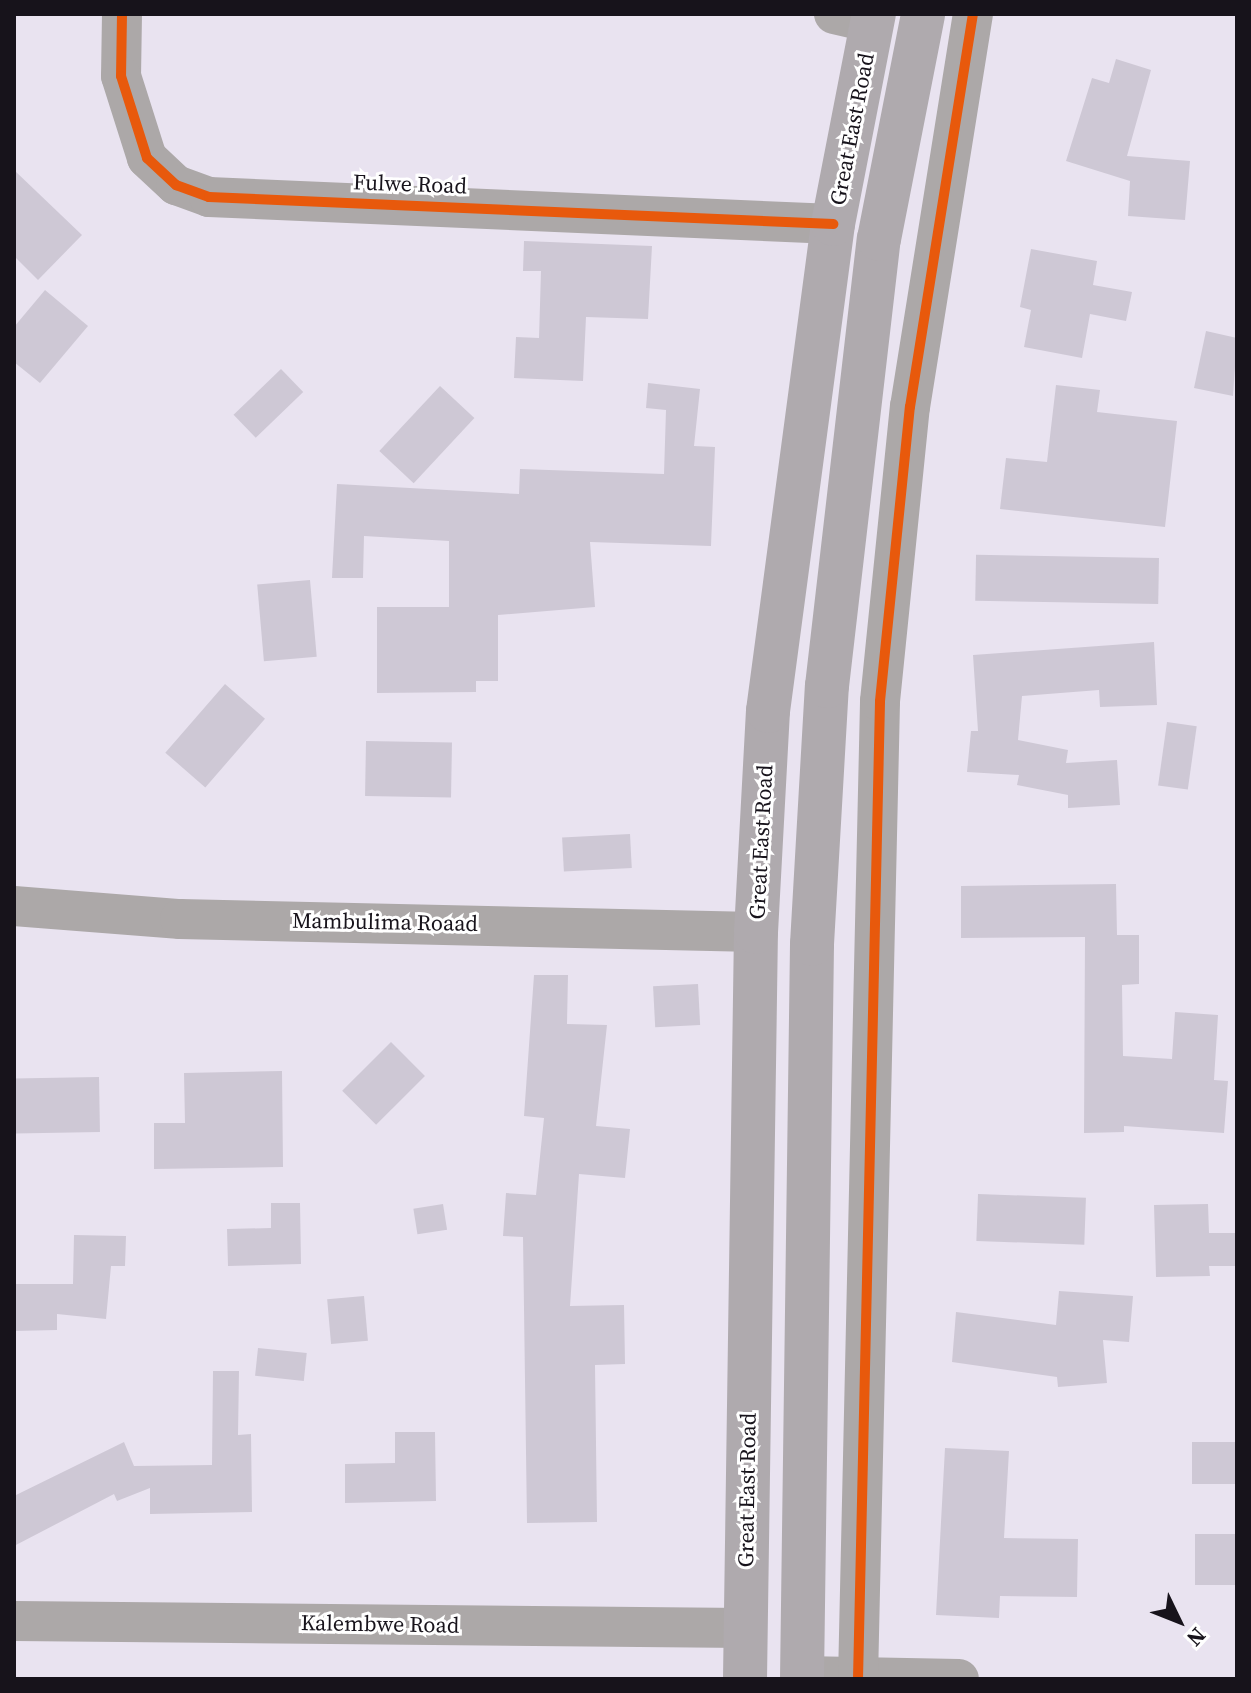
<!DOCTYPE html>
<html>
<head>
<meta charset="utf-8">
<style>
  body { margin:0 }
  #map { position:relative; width:1251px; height:1693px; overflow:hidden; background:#e9e3f0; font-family:"Source Serif 4",serif }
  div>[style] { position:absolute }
  .building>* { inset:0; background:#cec8d5; transform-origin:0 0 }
  .minor>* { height:40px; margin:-20px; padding:0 20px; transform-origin:20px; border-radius:20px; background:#aca8a8 }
  .major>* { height:44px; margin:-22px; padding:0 22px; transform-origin:22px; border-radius:22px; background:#afaaae }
  .cycleway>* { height:10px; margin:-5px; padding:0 5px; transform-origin:5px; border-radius:5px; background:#e8590c }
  span { translate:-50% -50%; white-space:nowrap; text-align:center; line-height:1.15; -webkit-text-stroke:6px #fff; paint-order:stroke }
  .street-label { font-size:22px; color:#17131b }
  .frame { position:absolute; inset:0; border:16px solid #17131b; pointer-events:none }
  .north { position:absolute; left:1139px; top:1581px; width:80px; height:80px; -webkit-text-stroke:6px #fff; paint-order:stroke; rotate:133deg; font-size:22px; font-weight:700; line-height:32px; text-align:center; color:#17131b }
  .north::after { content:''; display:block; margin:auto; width:28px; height:36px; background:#17131b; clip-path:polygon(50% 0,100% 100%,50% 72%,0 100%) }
</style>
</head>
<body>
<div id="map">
  <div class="building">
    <i style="clip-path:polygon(1116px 59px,1151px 70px,1127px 156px,1190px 161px,1185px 220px,1128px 216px,1130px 181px,1066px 161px,1092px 78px,1109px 83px)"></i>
    <i style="clip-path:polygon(14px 170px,82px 235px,38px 280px,14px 256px)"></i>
    <i style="clip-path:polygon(524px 241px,652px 246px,648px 319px,586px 317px,583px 381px,514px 378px,516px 337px,539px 338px,541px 271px,523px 271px)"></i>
    <i style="clip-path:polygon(1031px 249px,1097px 261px,1093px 285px,1132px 292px,1126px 321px,1090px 314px,1082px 358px,1024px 347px,1031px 310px,1020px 307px)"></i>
    <i style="clip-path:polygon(45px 290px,88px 326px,40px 383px,14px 362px,14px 327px)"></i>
    <i style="clip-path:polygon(1206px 331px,1237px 338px,1233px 396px,1194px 388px)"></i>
    <i style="left:281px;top:369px;width:32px;height:66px;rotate:46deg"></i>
    <i style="clip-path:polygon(648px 383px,700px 389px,694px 446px,715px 447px,711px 546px,590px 542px,595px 607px,498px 615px,498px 681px,476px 681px,476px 692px,377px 693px,377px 607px,449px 607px,449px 541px,364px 536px,363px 578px,332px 578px,337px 484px,519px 494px,520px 469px,664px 474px,666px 410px,646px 408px)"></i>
    <i style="clip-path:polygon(1056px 385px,1100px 390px,1097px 412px,1177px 421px,1165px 527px,1000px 509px,1006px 458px,1047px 462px)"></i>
    <i style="left:440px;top:386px;width:47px;height:89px;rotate:43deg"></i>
    <i style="left:1159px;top:558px;width:46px;height:183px;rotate:91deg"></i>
    <i style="left:310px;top:580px;width:77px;height:53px;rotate:85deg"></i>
    <i style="clip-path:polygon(1154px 642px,1157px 705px,1100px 707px,1099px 690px,1022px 696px,1018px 740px,1068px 750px,1066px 763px,1117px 760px,1120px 805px,1068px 808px,1068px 795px,1017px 785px,1019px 775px,967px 772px,971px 731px,978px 731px,973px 655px)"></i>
    <i style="left:225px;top:684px;width:53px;height:91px;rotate:41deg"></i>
    <i style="left:1167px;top:722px;width:30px;height:64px;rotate:8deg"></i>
    <i style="left:366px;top:741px;width:86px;height:55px;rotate:1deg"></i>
    <i style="left:630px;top:834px;width:34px;height:68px;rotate:87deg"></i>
    <i style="clip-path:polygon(1116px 884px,1117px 935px,1139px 935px,1139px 984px,1122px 985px,1123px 1056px,1172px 1059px,1175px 1012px,1218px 1015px,1214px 1080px,1228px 1081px,1224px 1133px,1124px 1126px,1124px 1132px,1084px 1133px,1085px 937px,961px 938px,961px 886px)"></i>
    <i style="clip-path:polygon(534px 975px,568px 975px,567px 1024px,607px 1025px,596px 1126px,630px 1129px,625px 1178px,579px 1174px,570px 1306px,624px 1305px,625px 1364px,595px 1365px,597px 1522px,527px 1523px,523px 1237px,503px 1236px,506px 1193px,536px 1195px,544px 1118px,524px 1116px)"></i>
    <i style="left:698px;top:984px;width:41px;height:45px;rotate:87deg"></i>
    <i style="left:391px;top:1042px;width:48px;height:69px;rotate:45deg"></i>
    <i style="clip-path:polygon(282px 1071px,283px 1167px,154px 1169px,154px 1123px,185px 1123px,184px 1073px)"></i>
    <i style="left:99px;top:1077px;width:55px;height:85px;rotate:89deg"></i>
    <i style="left:978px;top:1194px;width:108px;height:47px;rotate:2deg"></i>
    <i style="clip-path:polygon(271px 1203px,300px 1203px,301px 1264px,228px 1266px,227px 1229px,271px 1228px)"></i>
    <i style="left:443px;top:1204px;width:26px;height:30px;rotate:81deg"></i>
    <i style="clip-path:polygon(1208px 1204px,1209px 1233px,1237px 1233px,1237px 1266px,1209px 1266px,1210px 1276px,1156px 1277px,1154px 1205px)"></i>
    <i style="clip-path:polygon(74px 1235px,126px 1236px,125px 1266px,111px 1266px,106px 1319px,57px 1314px,57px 1330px,14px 1331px,14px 1284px,73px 1284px)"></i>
    <i style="clip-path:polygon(1059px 1291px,1133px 1296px,1129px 1342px,1103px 1340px,1107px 1383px,1058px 1387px,1057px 1377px,952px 1362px,956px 1312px,1056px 1325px)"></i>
    <i style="left:364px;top:1296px;width:45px;height:37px;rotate:85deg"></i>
    <i style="left:258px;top:1348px;width:49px;height:28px;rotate:6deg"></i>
    <i style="clip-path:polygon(213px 1371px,239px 1371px,238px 1435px,251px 1434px,252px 1512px,150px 1514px,150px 1488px,117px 1501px,114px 1494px,14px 1546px,14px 1496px,124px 1442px,134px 1466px,212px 1465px)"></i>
    <i style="clip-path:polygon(395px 1432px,435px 1432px,436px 1501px,345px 1503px,345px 1464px,395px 1463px)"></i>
    <i style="left:1237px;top:1442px;width:42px;height:45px;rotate:90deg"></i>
    <i style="clip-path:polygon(945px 1448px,1009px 1451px,1004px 1538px,1078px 1539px,1077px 1597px,1000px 1596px,999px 1618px,936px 1615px)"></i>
    <i style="left:1195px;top:1534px;width:42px;height:51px"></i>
  </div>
  <div class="minor">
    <i style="left:122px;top:14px;width:62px;rotate:90.9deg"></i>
    <i style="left:121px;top:76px;width:86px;rotate:72.4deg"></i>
    <i style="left:147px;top:158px;width:40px;rotate:43deg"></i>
    <i style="left:176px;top:185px;width:35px;rotate:20deg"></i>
    <i style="left:209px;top:197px;width:625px;rotate:2.48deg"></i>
    <i style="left:834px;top:14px;width:39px;rotate:13deg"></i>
    <i style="left:14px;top:906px;width:167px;rotate:4.5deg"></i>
    <i style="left:180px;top:919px;width:576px;rotate:1.29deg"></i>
    <i style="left:14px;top:1621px;width:731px;rotate:0.55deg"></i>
    <i style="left:802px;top:1676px;width:157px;rotate:1.1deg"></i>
    <i style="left:858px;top:1679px;width:978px;rotate:-88.71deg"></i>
    <i style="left:880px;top:701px;width:296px;rotate:-84.2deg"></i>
    <i style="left:910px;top:407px;width:398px;rotate:-80.9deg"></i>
  </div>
  <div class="major">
    <i style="left:745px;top:1679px;width:747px;rotate:-89.16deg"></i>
    <i style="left:756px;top:932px;width:221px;rotate:-86.9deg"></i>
    <i style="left:768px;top:711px;width:491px;rotate:-82.4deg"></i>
    <i style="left:833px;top:224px;width:214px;rotate:-79deg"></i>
    <i style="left:802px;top:1679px;width:735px;rotate:-89.22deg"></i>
    <i style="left:812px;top:944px;width:258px;rotate:-86.7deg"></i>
    <i style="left:827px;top:686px;width:450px;rotate:-83.4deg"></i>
    <i style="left:879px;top:239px;width:229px;rotate:-78.9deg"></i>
  </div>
  <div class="cycleway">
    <i style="left:122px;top:14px;width:62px;rotate:90.9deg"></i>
    <i style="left:121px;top:76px;width:86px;rotate:72.4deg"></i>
    <i style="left:147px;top:158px;width:40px;rotate:43deg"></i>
    <i style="left:176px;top:185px;width:35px;rotate:20deg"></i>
    <i style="left:209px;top:197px;width:625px;rotate:2.48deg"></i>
    <i style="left:858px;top:1679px;width:978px;rotate:-88.71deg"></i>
    <i style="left:880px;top:701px;width:296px;rotate:-84.2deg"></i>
    <i style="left:910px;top:407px;width:398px;rotate:-80.9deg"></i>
  </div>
  <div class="street-label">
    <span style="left:852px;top:129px;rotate:-79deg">Great East Road</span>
    <span style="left:410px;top:184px;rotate:2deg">Fulwe Road</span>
    <span style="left:761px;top:842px;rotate:-87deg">Great East Road</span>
    <span style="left:385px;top:922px;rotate:1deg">Mambulima Roaad</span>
    <span style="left:747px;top:1490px;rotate:-89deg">Great East Road</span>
    <span style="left:380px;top:1624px;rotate:1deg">Kalembwe Road</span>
  </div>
  <div class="frame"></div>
  <div class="north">N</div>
</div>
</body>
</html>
